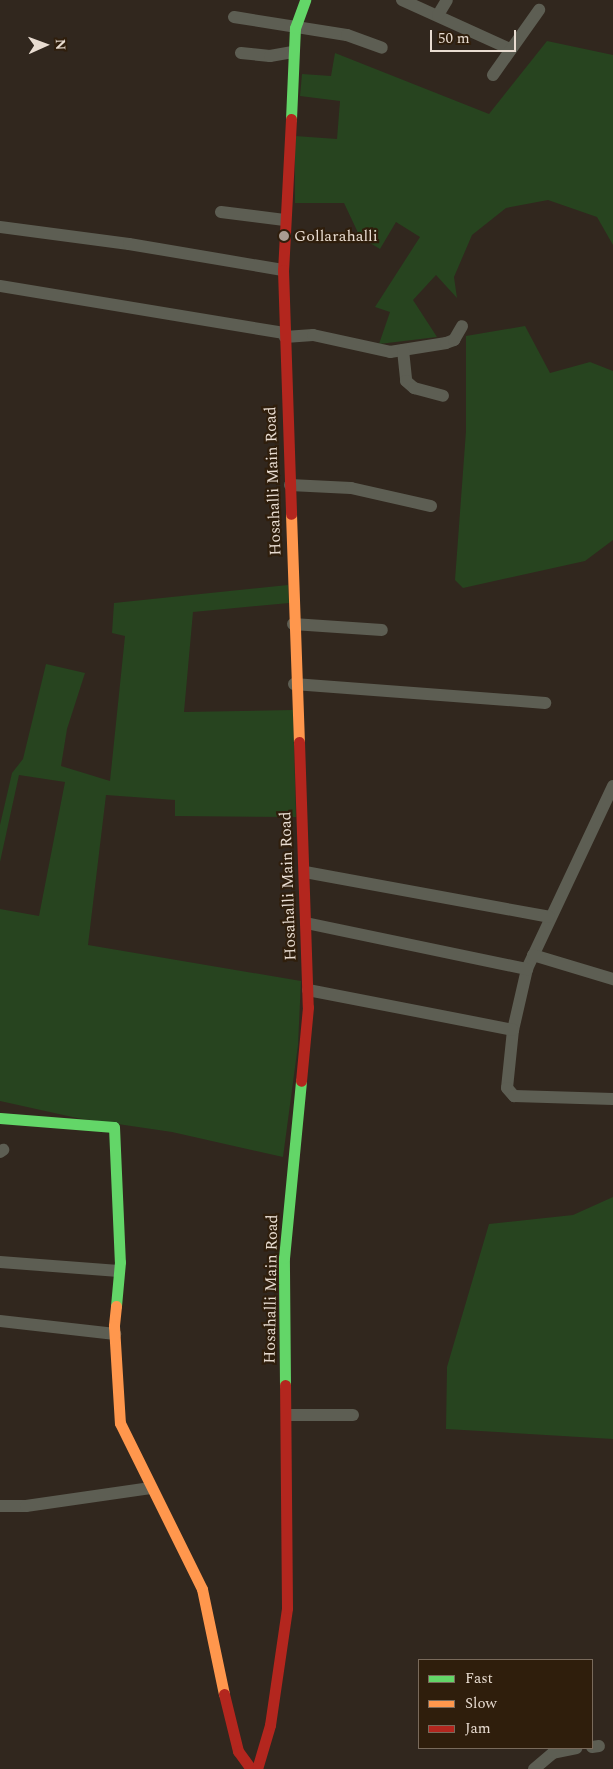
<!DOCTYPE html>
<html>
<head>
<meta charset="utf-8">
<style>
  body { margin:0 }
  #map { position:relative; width:613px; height:1769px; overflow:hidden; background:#31271e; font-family:Spectral,serif }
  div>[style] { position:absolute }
  .green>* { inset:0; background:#27441f }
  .street>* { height:12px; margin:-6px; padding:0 6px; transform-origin:6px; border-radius:6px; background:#5d5e53 }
  .fast>* { height:11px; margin:-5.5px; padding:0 5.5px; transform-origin:5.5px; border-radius:5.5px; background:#63d668 }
  .slow>* { height:11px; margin:-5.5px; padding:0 5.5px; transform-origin:5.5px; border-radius:5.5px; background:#ff974d }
  .jam>* { height:11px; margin:-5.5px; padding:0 5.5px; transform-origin:5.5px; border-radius:5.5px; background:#b3261e }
  .dots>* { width:14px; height:14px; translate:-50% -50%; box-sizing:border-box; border:2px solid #2f1e0c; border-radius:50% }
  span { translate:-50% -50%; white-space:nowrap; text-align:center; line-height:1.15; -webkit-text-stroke:4.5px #2f1e0c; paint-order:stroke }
  .poi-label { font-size:16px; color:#e8dcd1 }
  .left { translate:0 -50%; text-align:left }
  .street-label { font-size:16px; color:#e8dcd1 }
  .legend { position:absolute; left:418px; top:1659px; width:175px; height:90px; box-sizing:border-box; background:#2f1e0c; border:1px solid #796a5b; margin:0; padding:6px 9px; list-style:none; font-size:15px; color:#e8dcd1 }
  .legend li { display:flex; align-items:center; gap:10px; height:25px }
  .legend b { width:25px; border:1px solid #796a5b }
  .north { position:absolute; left:20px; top:20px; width:50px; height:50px; -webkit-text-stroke:4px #2f1e0c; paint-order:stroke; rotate:88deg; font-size:14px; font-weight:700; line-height:20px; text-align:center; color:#e8dcd1 }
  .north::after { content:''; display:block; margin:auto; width:18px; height:22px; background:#e8dcd1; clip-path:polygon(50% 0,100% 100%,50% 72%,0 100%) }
  .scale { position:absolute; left:430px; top:30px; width:86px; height:22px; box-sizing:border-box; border:2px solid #e8dcd1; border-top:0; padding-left:6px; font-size:15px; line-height:18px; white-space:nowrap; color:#e8dcd1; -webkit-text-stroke:4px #2f1e0c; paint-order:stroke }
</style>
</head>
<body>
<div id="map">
  <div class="green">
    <i style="clip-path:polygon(547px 41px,613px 55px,613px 245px,597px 217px,548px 200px,506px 208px,472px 235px,454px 277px,457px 298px,436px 275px,413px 300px,437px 337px,379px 344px,390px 312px,375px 307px,420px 237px,396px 222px,380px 249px,360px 237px,344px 203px,295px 203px,295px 136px,337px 139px,340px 101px,300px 96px,302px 74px,331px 76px,335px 53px,489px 114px)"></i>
    <i style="clip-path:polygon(525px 326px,550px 373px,590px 362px,613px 371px,613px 540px,585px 561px,463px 588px,455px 580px,466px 431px,466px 336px)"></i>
    <i style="clip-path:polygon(288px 585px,289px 603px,193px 612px,184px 712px,293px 710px,296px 817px,175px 816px,175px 800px,106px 795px,88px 945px,301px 981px,298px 1045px,283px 1157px,172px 1132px,77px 1118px,0 1101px,0 909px,39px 916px,65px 782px,19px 775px,0 862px,0 825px,12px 773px,23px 759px,46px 664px,85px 673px,67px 729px,61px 766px,110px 781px,125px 636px,112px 633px,114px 603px)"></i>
    <i style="clip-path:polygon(613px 1197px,613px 1439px,446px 1429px,447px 1367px,489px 1224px,573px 1215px)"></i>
  </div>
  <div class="street">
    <i style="left:402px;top:0;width:119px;rotate:24.4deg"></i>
    <i style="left:438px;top:15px;width:17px;rotate:-59deg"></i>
    <i style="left:234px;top:17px;width:114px;rotate:9.1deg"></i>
    <i style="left:347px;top:35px;width:37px;rotate:20deg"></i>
    <i style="left:241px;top:53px;width:29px;rotate:6deg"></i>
    <i style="left:270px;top:56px;width:23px;rotate:-10deg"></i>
    <i style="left:493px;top:75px;width:80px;rotate:-54.7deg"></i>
    <i style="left:221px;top:212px;width:64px;rotate:7.2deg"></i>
    <i style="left:0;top:227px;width:130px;rotate:7.5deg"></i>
    <i style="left:129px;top:244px;width:156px;rotate:9.6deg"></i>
    <i style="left:0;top:286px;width:288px;rotate:9.4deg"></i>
    <i style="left:285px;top:337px;width:28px;rotate:-4deg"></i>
    <i style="left:313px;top:335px;width:79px;rotate:12.4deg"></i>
    <i style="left:390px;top:352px;width:57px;rotate:-9.1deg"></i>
    <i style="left:446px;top:343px;width:9px;rotate:-21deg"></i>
    <i style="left:454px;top:340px;width:16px;rotate:-60deg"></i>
    <i style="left:403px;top:350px;width:31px;rotate:84deg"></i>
    <i style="left:406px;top:381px;width:11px;rotate:41deg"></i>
    <i style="left:414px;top:388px;width:30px;rotate:15deg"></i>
    <i style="left:290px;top:485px;width:61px;rotate:2.8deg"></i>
    <i style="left:351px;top:488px;width:82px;rotate:12.7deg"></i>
    <i style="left:293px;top:624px;width:89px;rotate:3.9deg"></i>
    <i style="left:294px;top:684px;width:252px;rotate:4.3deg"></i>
    <i style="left:613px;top:786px;width:202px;rotate:115.2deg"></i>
    <i style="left:527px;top:969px;width:63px;rotate:102.9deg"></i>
    <i style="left:513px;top:1030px;width:58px;rotate:95.9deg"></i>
    <i style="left:507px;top:1088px;width:11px;rotate:49deg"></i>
    <i style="left:514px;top:1096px;width:99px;rotate:1.7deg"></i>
    <i style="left:305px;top:872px;width:248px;rotate:10.4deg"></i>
    <i style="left:306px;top:923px;width:226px;rotate:11.8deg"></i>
    <i style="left:533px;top:955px;width:84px;rotate:16.7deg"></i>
    <i style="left:308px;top:990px;width:209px;rotate:11deg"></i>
    <i style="left:0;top:1152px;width:4px;rotate:-34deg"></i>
    <i style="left:0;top:1262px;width:119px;rotate:4.3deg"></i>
    <i style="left:0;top:1321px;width:116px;rotate:6.4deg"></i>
    <i style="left:287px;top:1415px;width:66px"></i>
    <i style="left:0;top:1506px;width:26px"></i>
    <i style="left:26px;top:1506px;width:126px;rotate:-8.2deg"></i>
    <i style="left:592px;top:1747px;width:7px;rotate:-8deg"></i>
    <i style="left:534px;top:1769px;width:25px;rotate:-40deg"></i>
    <i style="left:553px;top:1753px;width:24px;rotate:-12deg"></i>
  </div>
  <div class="fast">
    <i style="left:291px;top:119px;width:91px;rotate:-87.5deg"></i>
    <i style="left:295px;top:28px;width:30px;rotate:-70deg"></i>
    <i style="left:0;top:1118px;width:114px;rotate:4.5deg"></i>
    <i style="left:114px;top:1127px;width:135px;rotate:87.5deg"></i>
    <i style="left:120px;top:1262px;width:44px;rotate:95.2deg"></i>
    <i style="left:285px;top:1385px;width:127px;rotate:-90.5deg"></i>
    <i style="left:284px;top:1258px;width:178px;rotate:-84.5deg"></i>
  </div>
  <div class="slow">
    <i style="left:291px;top:514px;width:228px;rotate:88deg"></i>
    <i style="left:116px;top:1306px;width:20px;rotate:96deg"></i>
    <i style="left:114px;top:1326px;width:97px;rotate:86.5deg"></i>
    <i style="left:120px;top:1423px;width:185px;rotate:63.7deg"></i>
    <i style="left:202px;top:1589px;width:107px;rotate:78.2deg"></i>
  </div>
  <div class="jam">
    <i style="left:291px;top:119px;width:151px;rotate:93deg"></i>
    <i style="left:283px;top:270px;width:244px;rotate:88.1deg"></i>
    <i style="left:299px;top:742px;width:265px;rotate:88.1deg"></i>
    <i style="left:308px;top:1007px;width:74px;rotate:95.4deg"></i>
    <i style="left:224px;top:1694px;width:59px;rotate:76.2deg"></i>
    <i style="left:238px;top:1751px;width:22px;rotate:54deg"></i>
    <i style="left:257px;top:1769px;width:46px;rotate:-73.5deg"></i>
    <i style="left:270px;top:1725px;width:118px;rotate:-81.7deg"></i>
    <i style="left:287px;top:1608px;width:223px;rotate:-90.5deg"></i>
  </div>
  <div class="dots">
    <i style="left:284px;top:236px;background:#a89d92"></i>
  </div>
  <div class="poi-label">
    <span class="left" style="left:294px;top:236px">Gollarahalli</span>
  </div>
  <div class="street-label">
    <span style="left:273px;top:481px;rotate:-92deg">Hosahalli Main Road</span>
    <span style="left:288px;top:886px;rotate:-92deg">Hosahalli Main Road</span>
    <span style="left:271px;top:1289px;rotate:-89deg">Hosahalli Main Road</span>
  </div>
  <ul class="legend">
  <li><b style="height:6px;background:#63d668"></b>Fast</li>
  <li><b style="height:6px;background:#ff974d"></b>Slow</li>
  <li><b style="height:6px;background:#b3261e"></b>Jam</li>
  </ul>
  <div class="north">N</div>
  <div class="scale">50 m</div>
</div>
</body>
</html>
